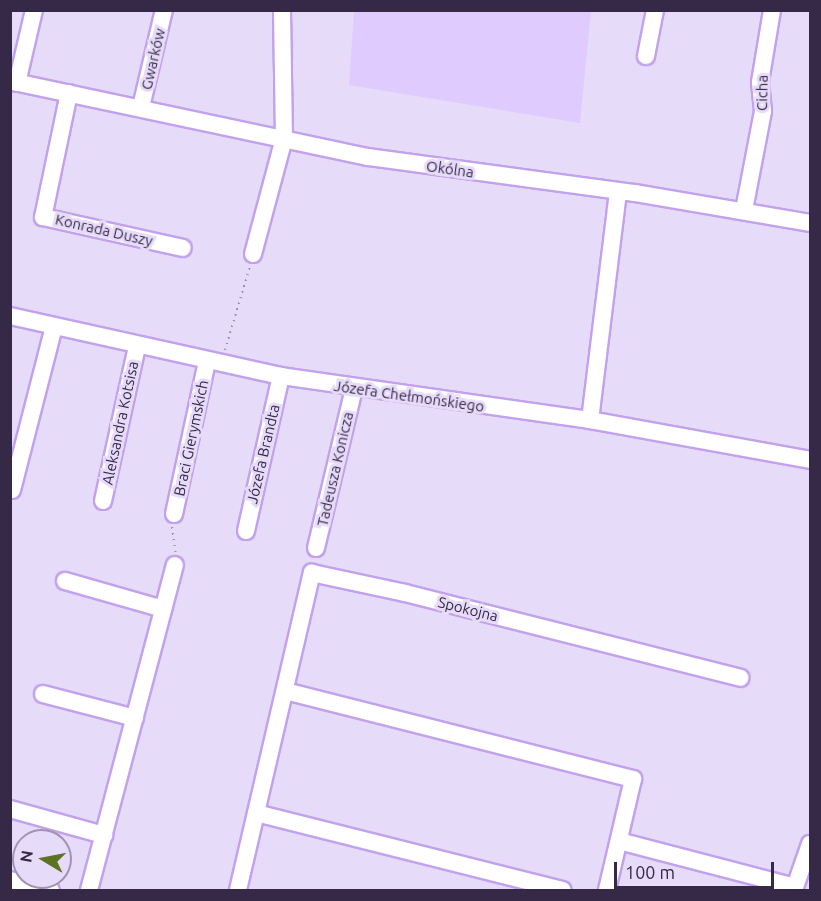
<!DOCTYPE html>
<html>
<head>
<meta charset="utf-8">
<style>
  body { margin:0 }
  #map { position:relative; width:821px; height:901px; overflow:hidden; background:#e7dbfa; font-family:Ubuntu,sans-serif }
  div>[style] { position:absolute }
  .built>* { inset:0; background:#dfcbfd }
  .path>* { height:2px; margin-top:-1px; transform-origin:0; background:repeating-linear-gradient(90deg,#9a8eac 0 1.5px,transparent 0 6px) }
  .roads { filter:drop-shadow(2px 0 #c2a2ec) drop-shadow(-2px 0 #c2a2ec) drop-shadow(0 2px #c2a2ec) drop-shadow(0 -2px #c2a2ec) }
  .minor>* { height:16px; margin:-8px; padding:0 8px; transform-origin:8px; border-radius:8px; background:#fff }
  span { translate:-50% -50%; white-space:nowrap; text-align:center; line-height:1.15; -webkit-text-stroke:6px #e7dbfa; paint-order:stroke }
  .street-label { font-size:15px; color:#362947 }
  .frame { position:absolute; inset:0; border:12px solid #362947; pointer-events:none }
  .north { position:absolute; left:12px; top:829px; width:60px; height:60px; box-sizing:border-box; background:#e7dbfa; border:2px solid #a094b2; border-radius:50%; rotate:280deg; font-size:16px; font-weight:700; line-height:24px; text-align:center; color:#362947 }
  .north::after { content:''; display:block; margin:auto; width:21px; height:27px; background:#5c7323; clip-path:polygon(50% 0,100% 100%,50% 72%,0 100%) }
  .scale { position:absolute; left:614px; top:862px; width:160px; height:27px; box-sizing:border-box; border:3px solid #362947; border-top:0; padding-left:8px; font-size:18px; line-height:21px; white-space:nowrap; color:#362947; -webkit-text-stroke:4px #e7dbfa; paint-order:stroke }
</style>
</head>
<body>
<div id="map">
  <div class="built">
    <i style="clip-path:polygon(354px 11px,591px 11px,580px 123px,349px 85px)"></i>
  </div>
  <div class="path">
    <i style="left:225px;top:350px;width:88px;rotate:-73.4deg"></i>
    <i style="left:172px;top:527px;width:27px;rotate:82deg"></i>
  </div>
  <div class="roads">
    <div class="minor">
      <i style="left:646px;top:56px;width:47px;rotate:-78.9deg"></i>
      <i style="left:10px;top:81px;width:366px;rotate:12deg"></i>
      <i style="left:368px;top:157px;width:269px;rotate:7.7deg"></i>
      <i style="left:635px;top:193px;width:178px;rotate:9.7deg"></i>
      <i style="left:17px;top:83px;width:75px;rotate:-76.9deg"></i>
      <i style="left:69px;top:93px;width:127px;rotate:101.8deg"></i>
      <i style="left:43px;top:217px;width:143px;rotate:12.5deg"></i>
      <i style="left:141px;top:107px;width:100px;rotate:-76.7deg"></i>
      <i style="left:744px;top:210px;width:101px;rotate:-79.1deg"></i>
      <i style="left:763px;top:111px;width:29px;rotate:-96deg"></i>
      <i style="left:760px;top:82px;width:73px;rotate:-80.5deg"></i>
      <i style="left:253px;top:254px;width:120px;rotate:-75deg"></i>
      <i style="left:284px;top:138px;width:128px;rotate:-90.9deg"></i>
      <i style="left:10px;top:316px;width:278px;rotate:12.5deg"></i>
      <i style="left:281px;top:376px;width:312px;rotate:8.1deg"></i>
      <i style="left:590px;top:420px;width:224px;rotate:10.3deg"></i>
      <i style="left:590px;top:420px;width:230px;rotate:-83deg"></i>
      <i style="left:12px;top:490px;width:169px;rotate:-75.6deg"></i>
      <i style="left:103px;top:501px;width:159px;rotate:-77.6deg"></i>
      <i style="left:174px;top:514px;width:157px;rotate:-77.8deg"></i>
      <i style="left:246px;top:531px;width:159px;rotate:-77.3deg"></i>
      <i style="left:316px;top:548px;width:163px;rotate:-76.6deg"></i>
      <i style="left:65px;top:581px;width:102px;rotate:15.9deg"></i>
      <i style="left:285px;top:691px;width:359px;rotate:14.2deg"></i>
      <i style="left:633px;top:779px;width:114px;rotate:103.2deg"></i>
      <i style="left:43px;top:694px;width:95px;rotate:14.6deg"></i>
      <i style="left:10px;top:809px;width:98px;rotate:15.5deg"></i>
      <i style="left:256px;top:813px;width:316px;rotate:14.1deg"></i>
      <i style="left:619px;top:841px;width:182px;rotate:14.6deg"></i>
      <i style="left:10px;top:880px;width:42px;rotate:13.7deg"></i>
      <i style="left:89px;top:890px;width:336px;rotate:-75.2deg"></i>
      <i style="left:238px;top:890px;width:326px;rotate:-76.9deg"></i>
      <i style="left:312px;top:573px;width:95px;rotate:12.1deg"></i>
      <i style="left:405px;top:593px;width:346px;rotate:14.2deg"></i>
      <i style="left:794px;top:890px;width:49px;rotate:-70.8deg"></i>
    </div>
  </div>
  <div class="street-label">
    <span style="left:153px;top:59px;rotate:-77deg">Gwarków</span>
    <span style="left:762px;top:93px;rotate:-89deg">Cicha</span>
    <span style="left:450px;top:169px;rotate:8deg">Okólna</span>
    <span style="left:104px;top:230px;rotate:13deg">Konrada Duszy</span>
    <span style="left:409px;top:396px;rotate:8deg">Józefa Chełmońskiego</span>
    <span style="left:120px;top:423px;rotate:-78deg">Aleksandra Kotsisa</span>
    <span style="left:191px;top:438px;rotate:-78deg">Braci Gierymskich</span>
    <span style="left:263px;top:454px;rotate:-77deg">Józefa Brandta</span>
    <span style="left:335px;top:469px;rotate:-77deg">Tadeusza Konicza</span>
    <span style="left:468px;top:609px;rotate:14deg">Spokojna</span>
  </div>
  <div class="frame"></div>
  <div class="north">N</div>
  <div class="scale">100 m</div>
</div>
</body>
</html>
